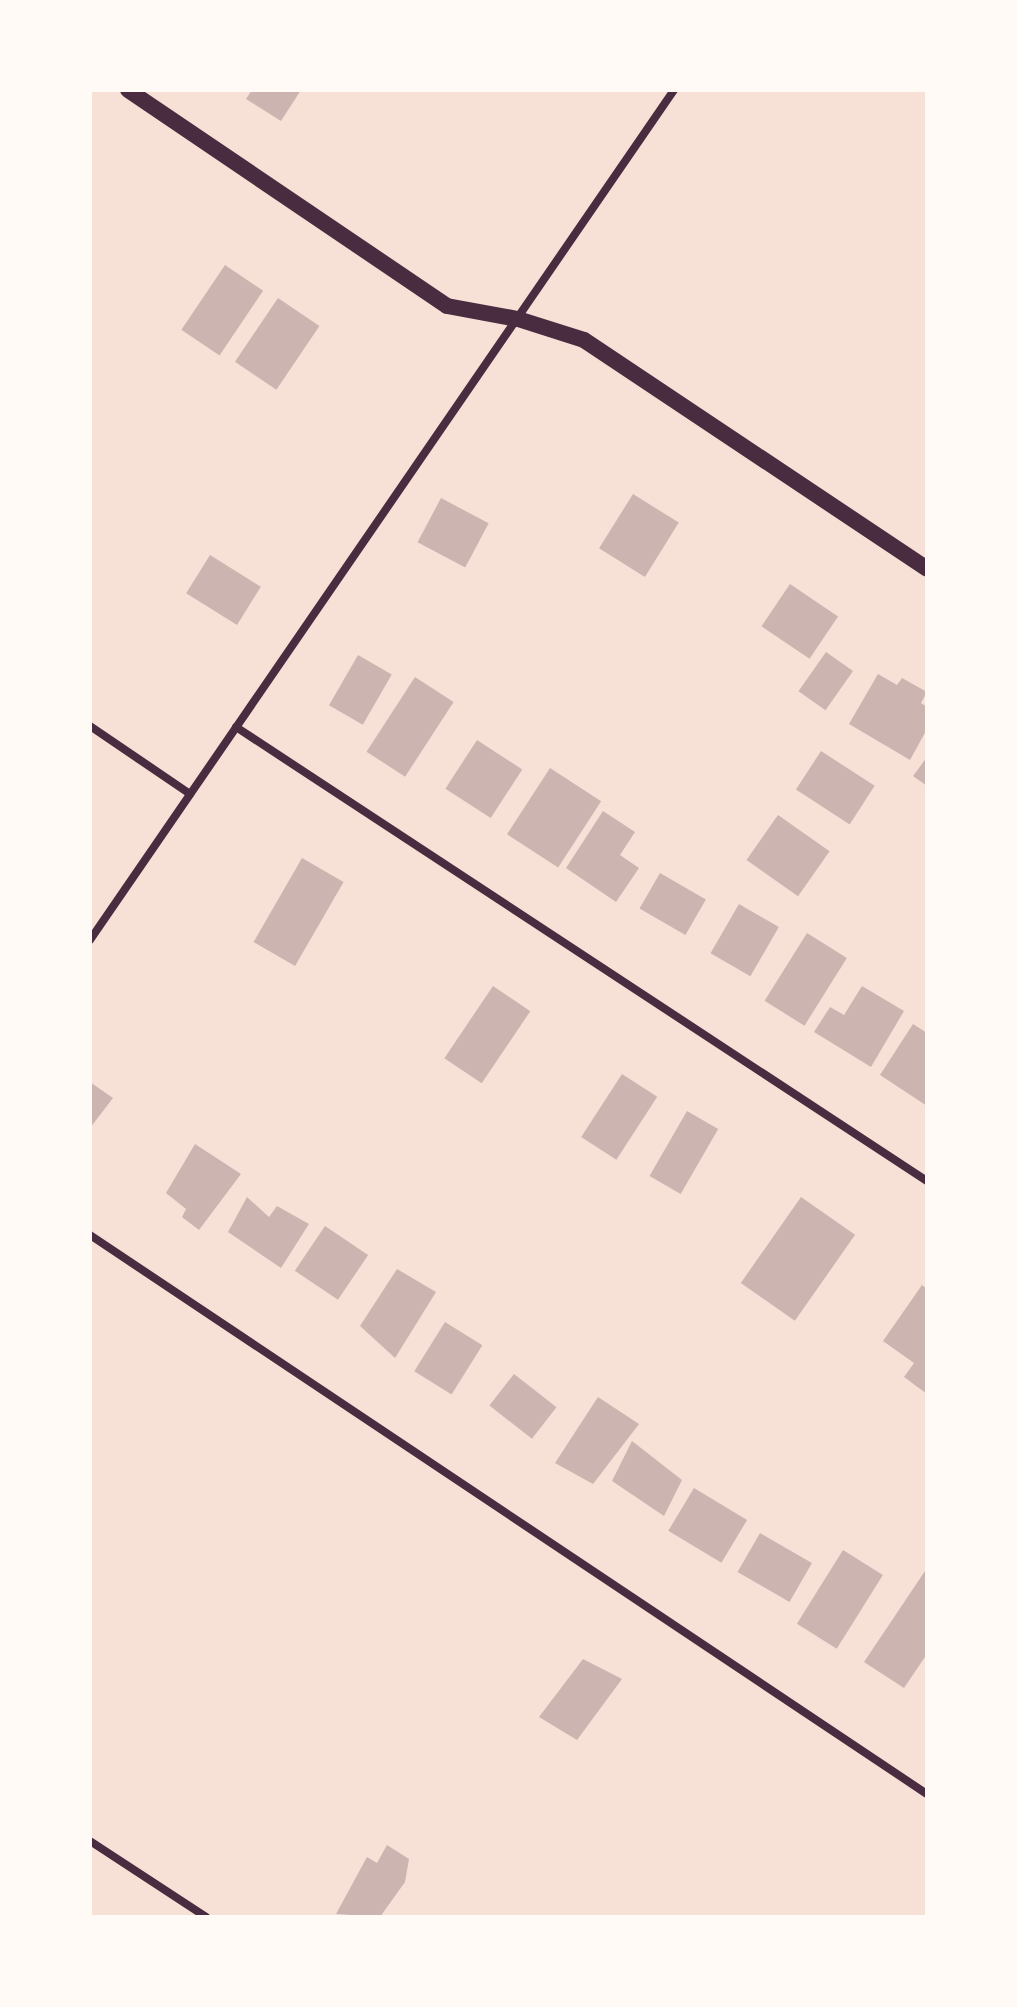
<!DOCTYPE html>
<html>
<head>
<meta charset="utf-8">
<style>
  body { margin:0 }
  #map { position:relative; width:1017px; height:2007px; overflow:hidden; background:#f7e1d7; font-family:"Work Sans",sans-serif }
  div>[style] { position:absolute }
  .building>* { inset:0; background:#ccb4b1; transform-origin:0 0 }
  .minor>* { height:8px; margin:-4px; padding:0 4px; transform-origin:4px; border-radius:4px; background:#4a2c40 }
  .secondary>* { height:16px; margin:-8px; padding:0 8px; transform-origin:8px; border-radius:8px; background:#4a2c40 }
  span { translate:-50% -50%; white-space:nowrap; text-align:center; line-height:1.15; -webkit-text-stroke:8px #fffaf5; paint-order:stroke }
  .frame { position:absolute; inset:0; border:92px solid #fffaf5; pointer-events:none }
</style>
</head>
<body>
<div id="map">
  <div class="building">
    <i style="clip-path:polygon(252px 90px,301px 90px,281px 121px,246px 99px)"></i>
    <i style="left:225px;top:265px;width:46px;height:78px;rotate:34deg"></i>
    <i style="left:278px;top:298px;width:50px;height:77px;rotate:34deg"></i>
    <i style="left:633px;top:494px;width:54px;height:64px;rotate:32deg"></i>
    <i style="left:441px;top:498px;width:54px;height:50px;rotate:28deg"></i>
    <i style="left:210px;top:555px;width:60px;height:45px;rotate:32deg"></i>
    <i style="left:790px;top:584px;width:58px;height:51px;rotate:34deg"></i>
    <i style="left:826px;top:652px;width:33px;height:48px;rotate:35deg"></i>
    <i style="left:358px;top:655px;width:39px;height:58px;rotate:30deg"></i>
    <i style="clip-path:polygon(878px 674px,897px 685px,902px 678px,927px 692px,921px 703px,927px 707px,927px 729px,910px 760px,849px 724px)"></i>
    <i style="left:415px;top:677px;width:46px;height:89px;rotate:33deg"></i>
    <i style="left:477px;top:740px;width:54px;height:58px;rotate:33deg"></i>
    <i style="left:821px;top:751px;width:64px;height:46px;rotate:33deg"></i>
    <i style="clip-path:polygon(927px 757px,927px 786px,913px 776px)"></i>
    <i style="left:550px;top:768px;width:61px;height:79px;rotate:33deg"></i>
    <i style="clip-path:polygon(603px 811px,635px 832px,620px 855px,639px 868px,616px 902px,566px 868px)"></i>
    <i style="left:778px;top:815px;width:63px;height:55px;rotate:35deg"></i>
    <i style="left:302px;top:858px;width:48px;height:97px;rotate:30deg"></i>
    <i style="left:660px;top:873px;width:53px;height:41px;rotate:30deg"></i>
    <i style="left:739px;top:904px;width:46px;height:57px;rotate:30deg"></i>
    <i style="left:807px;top:933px;width:47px;height:80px;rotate:32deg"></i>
    <i style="left:493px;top:986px;width:45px;height:87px;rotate:34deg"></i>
    <i style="clip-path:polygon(862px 986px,904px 1011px,871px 1067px,814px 1032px,830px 1007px,844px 1015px)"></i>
    <i style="clip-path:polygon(913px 1024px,927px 1033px,927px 1106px,880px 1075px)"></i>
    <i style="left:622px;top:1074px;width:42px;height:75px;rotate:33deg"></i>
    <i style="clip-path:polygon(90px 1082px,113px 1098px,90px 1128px)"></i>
    <i style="left:687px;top:1111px;width:36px;height:75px;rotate:30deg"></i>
    <i style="clip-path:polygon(195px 1144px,241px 1174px,199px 1230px,182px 1217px,186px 1209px,166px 1193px)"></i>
    <i style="clip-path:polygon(247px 1197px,269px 1217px,277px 1206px,309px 1224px,281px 1268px,228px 1232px)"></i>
    <i style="left:801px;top:1197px;width:66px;height:105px;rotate:35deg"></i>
    <i style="left:325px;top:1226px;width:52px;height:54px;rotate:34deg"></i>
    <i style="clip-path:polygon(397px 1269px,436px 1292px,395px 1358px,360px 1326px)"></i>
    <i style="clip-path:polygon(922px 1285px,927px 1289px,927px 1394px,904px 1377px,914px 1363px,883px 1341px)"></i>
    <i style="left:445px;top:1322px;width:44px;height:58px;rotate:32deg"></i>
    <i style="left:514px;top:1374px;width:54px;height:40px;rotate:38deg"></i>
    <i style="clip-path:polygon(598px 1397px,639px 1424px,593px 1484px,555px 1463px)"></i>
    <i style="clip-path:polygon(632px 1441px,682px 1480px,664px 1516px,612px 1481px)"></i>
    <i style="left:694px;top:1488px;width:62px;height:50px;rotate:31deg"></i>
    <i style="left:760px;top:1533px;width:60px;height:45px;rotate:30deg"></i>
    <i style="left:843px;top:1550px;width:47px;height:87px;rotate:32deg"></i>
    <i style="clip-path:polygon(927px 1568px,927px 1654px,904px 1688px,864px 1662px)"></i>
    <i style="clip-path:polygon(583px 1659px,622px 1679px,577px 1740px,539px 1717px)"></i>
    <i style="clip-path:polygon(387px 1845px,409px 1859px,405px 1882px,380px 1917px,336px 1914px,367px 1857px,377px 1863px)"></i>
  </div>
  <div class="minor">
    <i style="left:90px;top:726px;width:121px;rotate:34.2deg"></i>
    <i style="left:236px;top:727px;width:827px;rotate:33.31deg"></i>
    <i style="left:90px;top:940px;width:1031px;rotate:-55.51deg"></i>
    <i style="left:90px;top:1235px;width:1007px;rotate:33.74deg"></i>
    <i style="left:90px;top:1841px;width:139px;rotate:33.2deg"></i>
  </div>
  <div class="secondary">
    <i style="left:128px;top:90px;width:385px;rotate:34.1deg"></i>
    <i style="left:447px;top:306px;width:72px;rotate:10.4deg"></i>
    <i style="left:518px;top:319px;width:69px;rotate:17.7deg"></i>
    <i style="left:584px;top:340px;width:412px;rotate:33.7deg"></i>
  </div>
  <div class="frame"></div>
</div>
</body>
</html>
